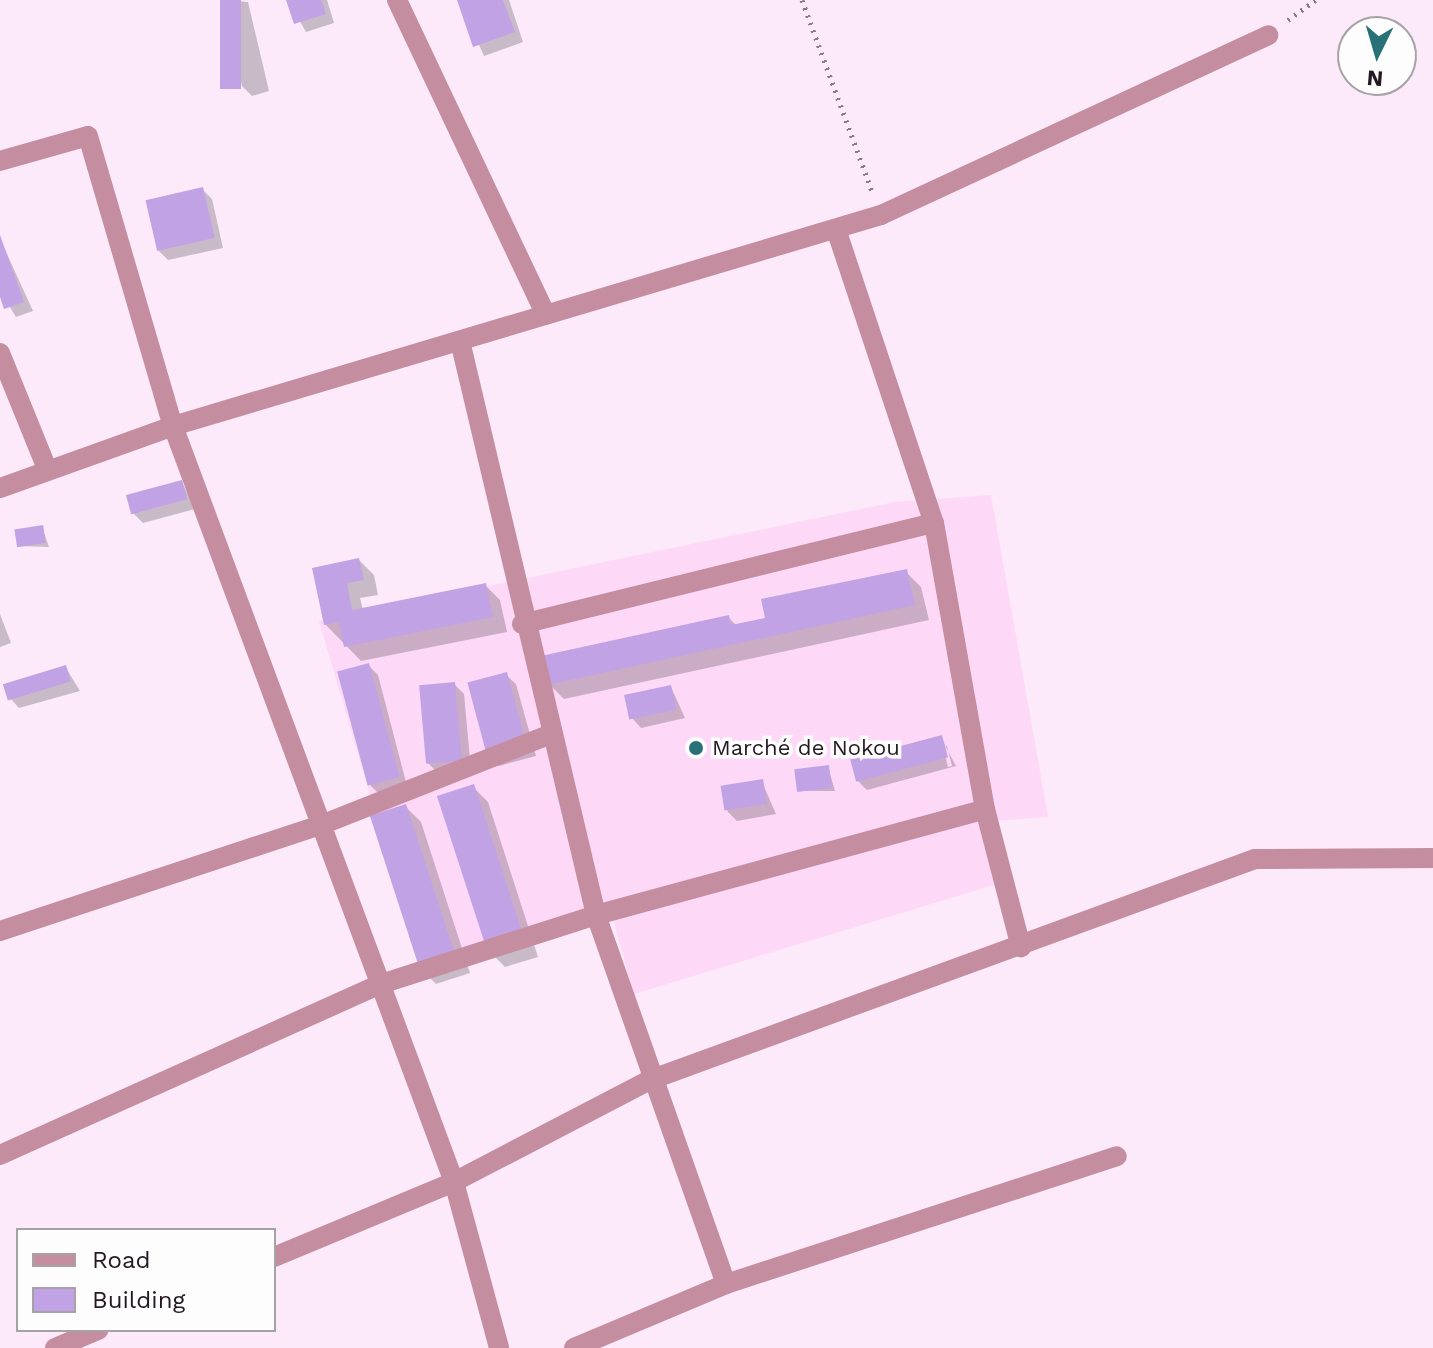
<!DOCTYPE html>
<html>
<head>
<meta charset="utf-8">
<style>
  body { margin:0 }
  #map { position:relative; width:1433px; height:1348px; overflow:hidden; background:#fce9f9; font-family:"Work Sans",sans-serif }
  div>[style] { position:absolute }
  .built>* { inset:0; background:#fdd8f7 }
  .shadow>* { inset:0; background:#0003 }
  .building>* { inset:0; background:#c1a2e5; transform-origin:0 0 }
  .path>* { height:5px; margin-top:-2.5px; transform-origin:0; background:repeating-linear-gradient(90deg,#897a86 0 2px,transparent 0 8px) }
  .minor>* { height:20px; margin:-10px; padding:0 10px; transform-origin:10px; border-radius:10px; background:#c48da0 }
  .dots>* { width:22px; height:22px; translate:-50% -50%; box-sizing:border-box; border:4px solid #fdfdfd; border-radius:50% }
  span { translate:-50% -50%; white-space:nowrap; text-align:center; line-height:1.15; -webkit-text-stroke:7px #fdfdfd; paint-order:stroke }
  .poi-label { font-size:22px; color:#241922 }
  .left { translate:0 -50%; text-align:left }
  .legend { position:absolute; left:16px; top:1228px; width:260px; height:104px; box-sizing:border-box; background:#fdfdfd; border:2px solid #a6a2a5; margin:0; padding:10px 14px; list-style:none; font-size:24px; color:#241922 }
  .legend li { display:flex; align-items:center; gap:16px; height:40px }
  .legend b { width:40px; border:2px solid #a6a2a5 }
  .north { position:absolute; left:1337px; top:16px; width:80px; height:80px; box-sizing:border-box; background:#fdfdfd; border:2px solid #a6a2a5; border-radius:50%; rotate:185deg; font-size:22px; font-weight:700; line-height:32px; text-align:center; color:#241922 }
  .north::after { content:''; display:block; margin:auto; width:28px; height:36px; background:#277177; clip-path:polygon(50% 0,100% 100%,50% 72%,0 100%) }
</style>
</head>
<body>
<div id="map">
  <div class="built">
    <i style="clip-path:polygon(991px 495px,1048px 817px,980px 822px,997px 884px,634px 994px,613px 919px,422px 971px,319px 621px,895px 502px)"></i>
  </div>
  <div class="shadow">
    <i style="clip-path:polygon(222px 0,248px 2px,269px 91px,252px 96px,242px 86px)"></i>
    <i style="clip-path:polygon(288px 0,327px 0,334px 23px,306px 32px)"></i>
    <i style="clip-path:polygon(459px 0,509px 0,523px 42px,484px 56px)"></i>
    <i style="clip-path:polygon(202px 189px,212px 199px,223px 248px,168px 260px,159px 251px)"></i>
    <i style="clip-path:polygon(1px 241px,33px 311px,16px 317px,0 291px)"></i>
    <i style="clip-path:polygon(182px 482px,195px 509px,143px 523px,133px 513px)"></i>
    <i style="clip-path:polygon(42px 527px,49px 547px,18px 546px)"></i>
    <i style="clip-path:polygon(359px 560px,374px 575px,378px 595px,360px 598px,363px 610px,485px 585px,500px 600px,507px 632px,361px 661px,325px 624px)"></i>
    <i style="clip-path:polygon(906px 572px,921px 587px,929px 620px,564px 699px,549px 684px,728px 617px,737px 626px,767px 619px)"></i>
    <i style="clip-path:polygon(0 614px,11px 643px,0 647px)"></i>
    <i style="clip-path:polygon(368px 665px,378px 675px,407px 786px,379px 794px,369px 784px)"></i>
    <i style="clip-path:polygon(66px 668px,80px 691px,19px 708px,10px 698px)"></i>
    <i style="clip-path:polygon(506px 675px,516px 684px,536px 756px,499px 766px,489px 756px)"></i>
    <i style="clip-path:polygon(454px 684px,464px 694px,471px 770px,438px 773px,428px 763px)"></i>
    <i style="clip-path:polygon(671px 687px,685px 718px,641px 728px,632px 718px)"></i>
    <i style="clip-path:polygon(evenodd,941px 738px,956px 766px,867px 790px,857px 780px,941px 738px,943px 746px,947px 746px,952px 766px,948px 767px,943px 746px)"></i>
    <i style="clip-path:polygon(828px 767px,835px 791px,798px 791px)"></i>
    <i style="clip-path:polygon(762px 782px,776px 814px,737px 821px,727px 811px)"></i>
    <i style="clip-path:polygon(473px 787px,488px 802px,538px 957px,505px 967px,490px 952px)"></i>
    <i style="clip-path:polygon(406px 807px,421px 822px,470px 973px,436px 984px,421px 969px)"></i>
  </div>
  <div class="building">
    <i style="left:220px;top:0;width:21px;height:89px"></i>
    <i style="clip-path:polygon(286px 0,321px 0,326px 14px,294px 24px)"></i>
    <i style="clip-path:polygon(457px 0,503px 0,515px 32px,473px 47px)"></i>
    <i style="left:203px;top:187px;width:52px;height:59px;rotate:77deg"></i>
    <i style="clip-path:polygon(0 235px,24px 302px,4px 309px,0 297px)"></i>
    <i style="left:182px;top:480px;width:20px;height:58px;rotate:75deg"></i>
    <i style="left:43px;top:525px;width:18px;height:29px;rotate:81deg"></i>
    <i style="clip-path:polygon(359px 558px,364px 580px,347px 583px,352px 610px,486px 583px,493px 617px,344px 647px,339px 622px,324px 625px,312px 568px)"></i>
    <i style="clip-path:polygon(907px 569px,915px 605px,547px 685px,541px 656px,729px 615px,731px 625px,765px 618px,761px 599px)"></i>
    <i style="left:369px;top:663px;width:118px;height:33px;rotate:75deg"></i>
    <i style="left:66px;top:665px;width:17px;height:66px;rotate:73deg"></i>
    <i style="left:507px;top:672px;width:77px;height:41px;rotate:75deg"></i>
    <i style="left:455px;top:682px;width:79px;height:36px;rotate:85deg"></i>
    <i style="left:671px;top:685px;width:25px;height:48px;rotate:78deg"></i>
    <i style="left:942px;top:735px;width:23px;height:95px;rotate:75deg"></i>
    <i style="left:829px;top:765px;width:23px;height:35px;rotate:83deg"></i>
    <i style="left:763px;top:779px;width:25px;height:43px;rotate:81deg"></i>
    <i style="left:474px;top:784px;width:166px;height:39px;rotate:72deg"></i>
    <i style="left:406px;top:804px;width:162px;height:38px;rotate:72deg"></i>
  </div>
  <div class="path">
    <i style="left:802px;top:0;width:207px;rotate:69.9deg"></i>
    <i style="left:1288px;top:20px;width:34px;rotate:-36deg"></i>
  </div>
  <div class="minor">
    <i style="left:397px;top:0;width:348px;rotate:64.7deg"></i>
    <i style="left:0;top:161px;width:91px;rotate:-15.9deg"></i>
    <i style="left:88px;top:136px;width:302px;rotate:73.7deg"></i>
    <i style="left:173px;top:426px;width:807px;rotate:69.61deg"></i>
    <i style="left:454px;top:1182px;width:172px;rotate:74.8deg"></i>
    <i style="left:836px;top:229px;width:310px;rotate:71.6deg"></i>
    <i style="left:934px;top:523px;width:291px;rotate:79.9deg"></i>
    <i style="left:985px;top:809px;width:143px;rotate:75.4deg"></i>
    <i style="left:460px;top:341px;width:590px;rotate:76.67deg"></i>
    <i style="left:596px;top:915px;width:391px;rotate:70.6deg"></i>
    <i style="left:0;top:353px;width:127px;rotate:67.9deg"></i>
    <i style="left:0;top:488px;width:184px;rotate:-19.7deg"></i>
    <i style="left:173px;top:426px;width:739px;rotate:-16.6deg"></i>
    <i style="left:881px;top:215px;width:427px;rotate:-24.9deg"></i>
    <i style="left:522px;top:624px;width:424px;rotate:-13.8deg"></i>
    <i style="left:0;top:931px;width:338px;rotate:-18.3deg"></i>
    <i style="left:321px;top:825px;width:244px;rotate:-21.6deg"></i>
    <i style="left:0;top:1155px;width:418px;rotate:-24.2deg"></i>
    <i style="left:381px;top:984px;width:226px;rotate:-17.8deg"></i>
    <i style="left:596px;top:915px;width:403px;rotate:-15.2deg"></i>
    <i style="left:274px;top:1257px;width:195px;rotate:-22.6deg"></i>
    <i style="left:454px;top:1182px;width:221px;rotate:-27.5deg"></i>
    <i style="left:650px;top:1080px;width:644px;rotate:-20.07deg"></i>
    <i style="left:1255px;top:859px;width:178px;rotate:-0.3deg"></i>
    <i style="left:55px;top:1348px;width:47px;rotate:-22.7deg"></i>
    <i style="left:574px;top:1348px;width:165px;rotate:-22.8deg"></i>
    <i style="left:726px;top:1284px;width:411px;rotate:-18.1deg"></i>
  </div>
  <div class="dots">
    <i style="left:696px;top:748px;background:#277177"></i>
  </div>
  <div class="poi-label">
    <span class="left" style="left:712px;top:748px">Marché de Nokou</span>
  </div>
  <ul class="legend">
  <li><b style="height:10px;background:#c48da0"></b>Road</li>
  <li><b style="height:22px;background:#c1a2e5"></b>Building</li>
  </ul>
  <div class="north">N</div>
</div>
</body>
</html>
